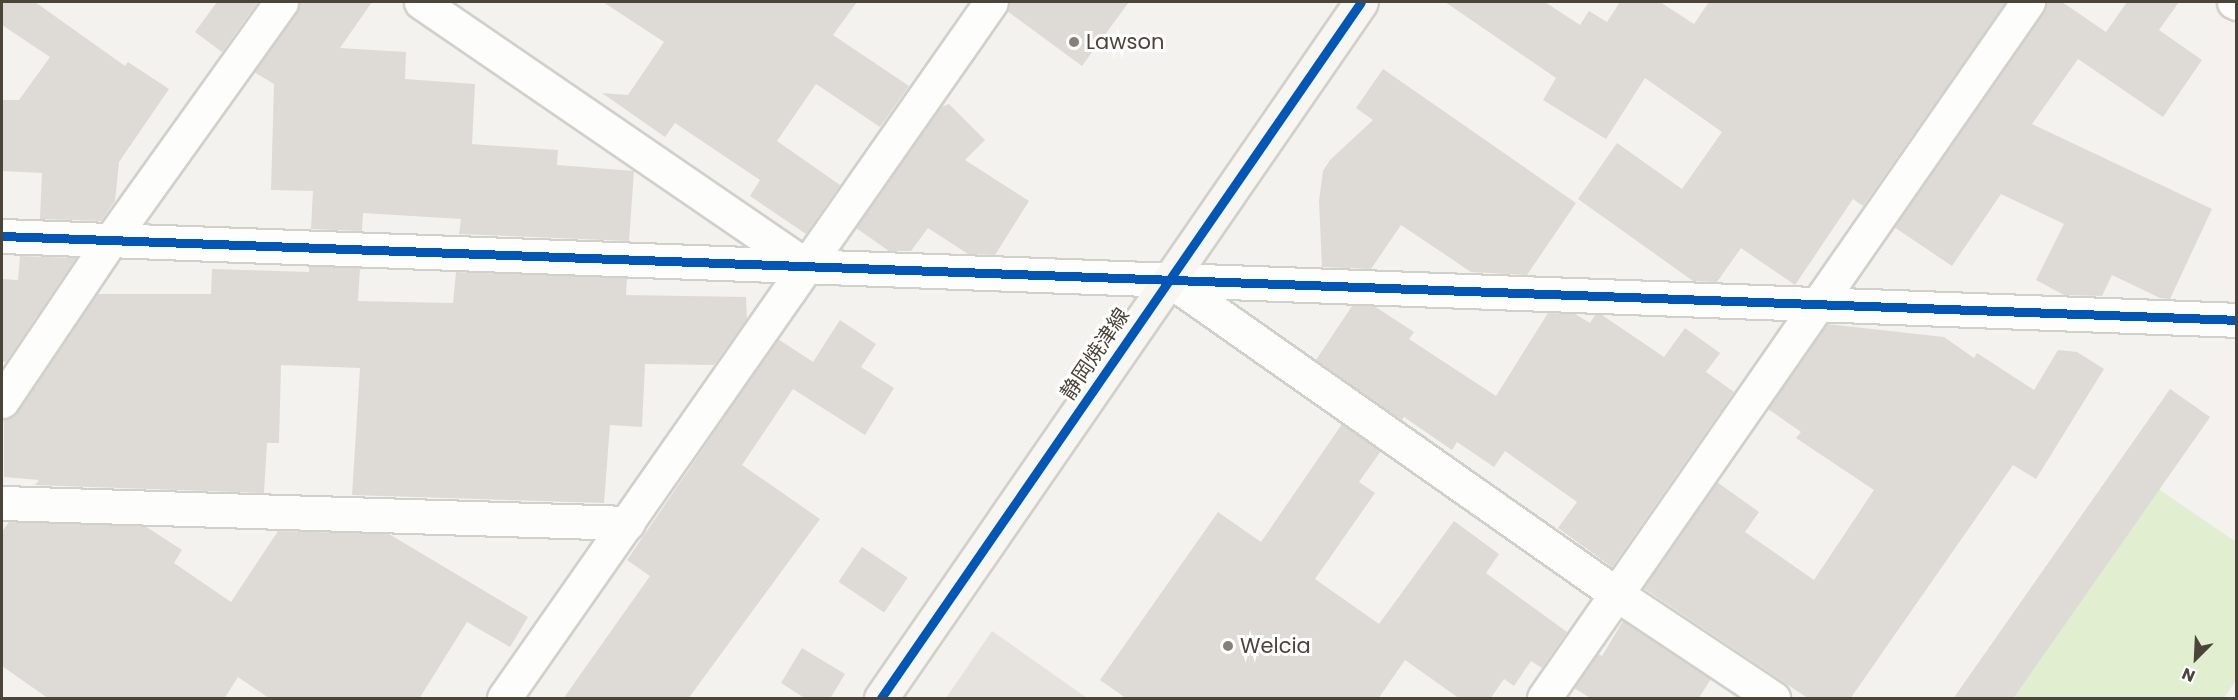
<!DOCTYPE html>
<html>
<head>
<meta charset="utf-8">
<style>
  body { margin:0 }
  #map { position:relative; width:2238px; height:700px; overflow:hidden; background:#f4f2ee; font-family:Poppins,"Noto Sans JP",sans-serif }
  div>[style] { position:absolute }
  .green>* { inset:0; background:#e1eecf }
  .parking>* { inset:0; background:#e6e3df }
  .building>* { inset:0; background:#dedbd6; transform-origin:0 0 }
  .roads { filter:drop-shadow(2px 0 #d2d0cb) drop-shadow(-2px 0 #d2d0cb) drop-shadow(0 2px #d2d0cb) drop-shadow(0 -2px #d2d0cb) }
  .street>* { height:33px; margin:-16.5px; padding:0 16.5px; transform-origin:16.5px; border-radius:16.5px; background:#fdfdfc }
  .secondary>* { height:33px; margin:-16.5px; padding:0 16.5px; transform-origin:16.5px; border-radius:16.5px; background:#f7f6f1 }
  .cycleway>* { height:9px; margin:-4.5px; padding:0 4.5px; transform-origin:4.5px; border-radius:4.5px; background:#0057b8 }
  .dots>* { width:16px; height:16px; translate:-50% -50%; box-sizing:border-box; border:3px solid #fff; border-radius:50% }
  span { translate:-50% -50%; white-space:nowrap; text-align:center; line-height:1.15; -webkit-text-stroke:6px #fff; paint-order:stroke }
  .poi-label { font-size:21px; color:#4b4439 }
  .left { translate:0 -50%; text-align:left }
  .street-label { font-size:21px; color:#4b4439 }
  .frame { position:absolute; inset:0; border:3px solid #4b4439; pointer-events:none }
  .north { position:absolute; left:2166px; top:628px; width:60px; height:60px; -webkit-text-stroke:4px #fff; paint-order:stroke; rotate:204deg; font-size:16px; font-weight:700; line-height:24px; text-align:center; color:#4b4439 }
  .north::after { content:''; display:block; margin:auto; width:21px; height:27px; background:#4b4439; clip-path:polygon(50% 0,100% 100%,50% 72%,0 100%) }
</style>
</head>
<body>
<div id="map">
  <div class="green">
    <i style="clip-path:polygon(2157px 488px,2236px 542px,2236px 680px,2224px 698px,2011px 698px)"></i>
  </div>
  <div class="parking">
    <i style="clip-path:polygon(992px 631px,1087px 698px,946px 698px)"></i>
  </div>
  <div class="building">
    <i style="clip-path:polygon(2px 2px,35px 2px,125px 66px,128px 62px,169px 89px,119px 162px,115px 201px,101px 221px,40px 219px,42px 173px,2px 171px,2px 100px,19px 100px,50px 57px,2px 25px)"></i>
    <i style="clip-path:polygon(217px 2px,258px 2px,222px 52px,195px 32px)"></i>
    <i style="clip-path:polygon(299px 2px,372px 2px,340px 48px,406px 52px,405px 79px,475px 84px,472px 144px,558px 150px,557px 165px,634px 171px,629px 241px,459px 234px,461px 219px,363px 213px,362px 231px,311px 229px,313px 191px,271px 190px,274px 84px,254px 72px,296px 13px)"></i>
    <i style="clip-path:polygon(603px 2px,857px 2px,833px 35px,909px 86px,880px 127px,816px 84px,777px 141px,840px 185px,806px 234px,750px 196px,760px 180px,675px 123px,665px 137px,602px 93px,628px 95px,664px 42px)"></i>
    <i style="clip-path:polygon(1009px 2px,1129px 2px,1082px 66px,1007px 11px)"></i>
    <i style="clip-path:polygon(1445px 2px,1545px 2px,1580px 25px,1589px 11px,1607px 22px,1620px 2px,1660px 2px,1694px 24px,1709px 2px,2006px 2px,1863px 206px,1853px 199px,1795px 285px,1741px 248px,1717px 282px,1693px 281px,1578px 199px,1617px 143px,1682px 189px,1722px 132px,1645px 78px,1606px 139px,1543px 100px,1556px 78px)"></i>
    <i style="clip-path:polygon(2046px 2px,2062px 2px,2106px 32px,2127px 2px,2179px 2px,2159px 30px,2202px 60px,2163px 117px,2078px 59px,2032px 124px,2212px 209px,2170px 299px,2160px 298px,2112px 275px,2102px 296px,2064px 295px,2036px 280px,2064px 224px,2001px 194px,1952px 266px,1894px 227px,2043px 13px)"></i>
    <i style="clip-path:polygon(1383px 69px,1576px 203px,1527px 275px,1471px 272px,1401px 225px,1371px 269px,1322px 267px,1319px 201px,1323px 171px,1330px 160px,1373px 120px,1356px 108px)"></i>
    <i style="clip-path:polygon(949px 104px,985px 140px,965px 160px,1029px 201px,995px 255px,968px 254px,928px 228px,911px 251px,889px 251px,856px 228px,941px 107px)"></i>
    <i style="clip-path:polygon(20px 256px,76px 258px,6px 362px,2px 362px,2px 279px,18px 280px)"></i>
    <i style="clip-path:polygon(309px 266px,360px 268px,358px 301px,453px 303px,456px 272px,627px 278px,626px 295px,746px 297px,747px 319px,714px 365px,645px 364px,642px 427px,610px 425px,604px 503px,352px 495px,360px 368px,281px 365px,279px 443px,267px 443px,264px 493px,35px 485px,39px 480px,4px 477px,4px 419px,18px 411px,97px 294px,211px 294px,212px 269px,309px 272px)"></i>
    <i style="clip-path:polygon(1352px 306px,1374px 306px,1414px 332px,1409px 339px,1496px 396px,1548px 313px,1575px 314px,1590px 323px,1595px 315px,1602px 315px,1664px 357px,1685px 328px,1720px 353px,1706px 372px,1734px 392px,1612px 567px,1558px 528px,1577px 502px,1505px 451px,1494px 467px,1457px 442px,1452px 450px,1404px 417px,1402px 420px,1316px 360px)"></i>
    <i style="clip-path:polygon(840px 320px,876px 344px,861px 367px,894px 388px,865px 435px,793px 389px,742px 465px,820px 519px,688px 699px,563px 699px,650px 576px,627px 560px,778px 339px,813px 362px)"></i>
    <i style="clip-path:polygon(1827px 324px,1944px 337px,1974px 358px,1977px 353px,2034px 390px,2058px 350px,2077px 352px,2104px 369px,2036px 479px,2013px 465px,1850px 699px,1809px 699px,1643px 588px,1717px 482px,1759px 512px,1745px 532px,1814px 580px,1874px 490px,1796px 438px,1801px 432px,1768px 409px)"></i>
    <i style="left:2170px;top:389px;width:49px;height:381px;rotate:35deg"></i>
    <i style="clip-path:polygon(1342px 424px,1381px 451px,1359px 482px,1375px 493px,1315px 579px,1379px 624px,1454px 521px,1499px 554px,1486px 573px,1567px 632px,1542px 668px,1531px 661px,1514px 686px,1504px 679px,1490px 699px,1460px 699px,1405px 660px,1378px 699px,1127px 699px,1100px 680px,1218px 512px,1261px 542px)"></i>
    <i style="clip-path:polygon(9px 522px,145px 526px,182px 550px,174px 563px,231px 602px,278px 531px,389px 534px,528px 617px,510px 647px,467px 622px,419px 699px,270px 699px,238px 677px,224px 699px,49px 699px,2px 666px,2px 532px)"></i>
    <i style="left:862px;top:547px;width:55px;height:42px;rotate:34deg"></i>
    <i style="clip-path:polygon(1623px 621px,1711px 679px,1698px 699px,1592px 699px,1574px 688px,1598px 654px,1602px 656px)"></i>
    <i style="clip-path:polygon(802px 648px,845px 674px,830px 699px,806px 699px,781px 683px)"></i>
  </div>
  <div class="roads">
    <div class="street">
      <i style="left:421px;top:2px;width:469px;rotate:34.4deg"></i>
      <i style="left:2234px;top:2px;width:2px;rotate:27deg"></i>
      <i style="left:2px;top:236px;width:2236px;rotate:2.15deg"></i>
      <i style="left:1168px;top:279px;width:546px;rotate:35.09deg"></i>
      <i style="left:1615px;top:593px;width:190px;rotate:33.6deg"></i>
      <i style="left:2px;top:401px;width:193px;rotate:-56deg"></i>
      <i style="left:110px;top:241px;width:294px;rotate:-54.4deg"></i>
      <i style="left:2px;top:503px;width:626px;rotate:1.83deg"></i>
      <i style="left:504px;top:698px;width:849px;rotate:-55.02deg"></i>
      <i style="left:1544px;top:698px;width:848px;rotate:-55.19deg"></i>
    </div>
    <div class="secondary">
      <i style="left:881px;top:698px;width:845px;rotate:-55.41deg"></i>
    </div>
  </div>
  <div class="cycleway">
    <i style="left:2px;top:236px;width:2236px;rotate:2.15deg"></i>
    <i style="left:881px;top:698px;width:845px;rotate:-55.41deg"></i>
  </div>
  <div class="dots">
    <i style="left:1074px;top:42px;background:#868178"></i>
    <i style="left:1228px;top:646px;background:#868178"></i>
  </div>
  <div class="poi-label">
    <span class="left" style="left:1086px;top:42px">Lawson</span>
    <span class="left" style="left:1240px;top:646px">Welcia</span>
  </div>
  <div class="street-label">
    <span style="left:1095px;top:354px;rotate:-56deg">静岡焼津線</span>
  </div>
  <div class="frame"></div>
  <div class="north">N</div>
</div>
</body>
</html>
